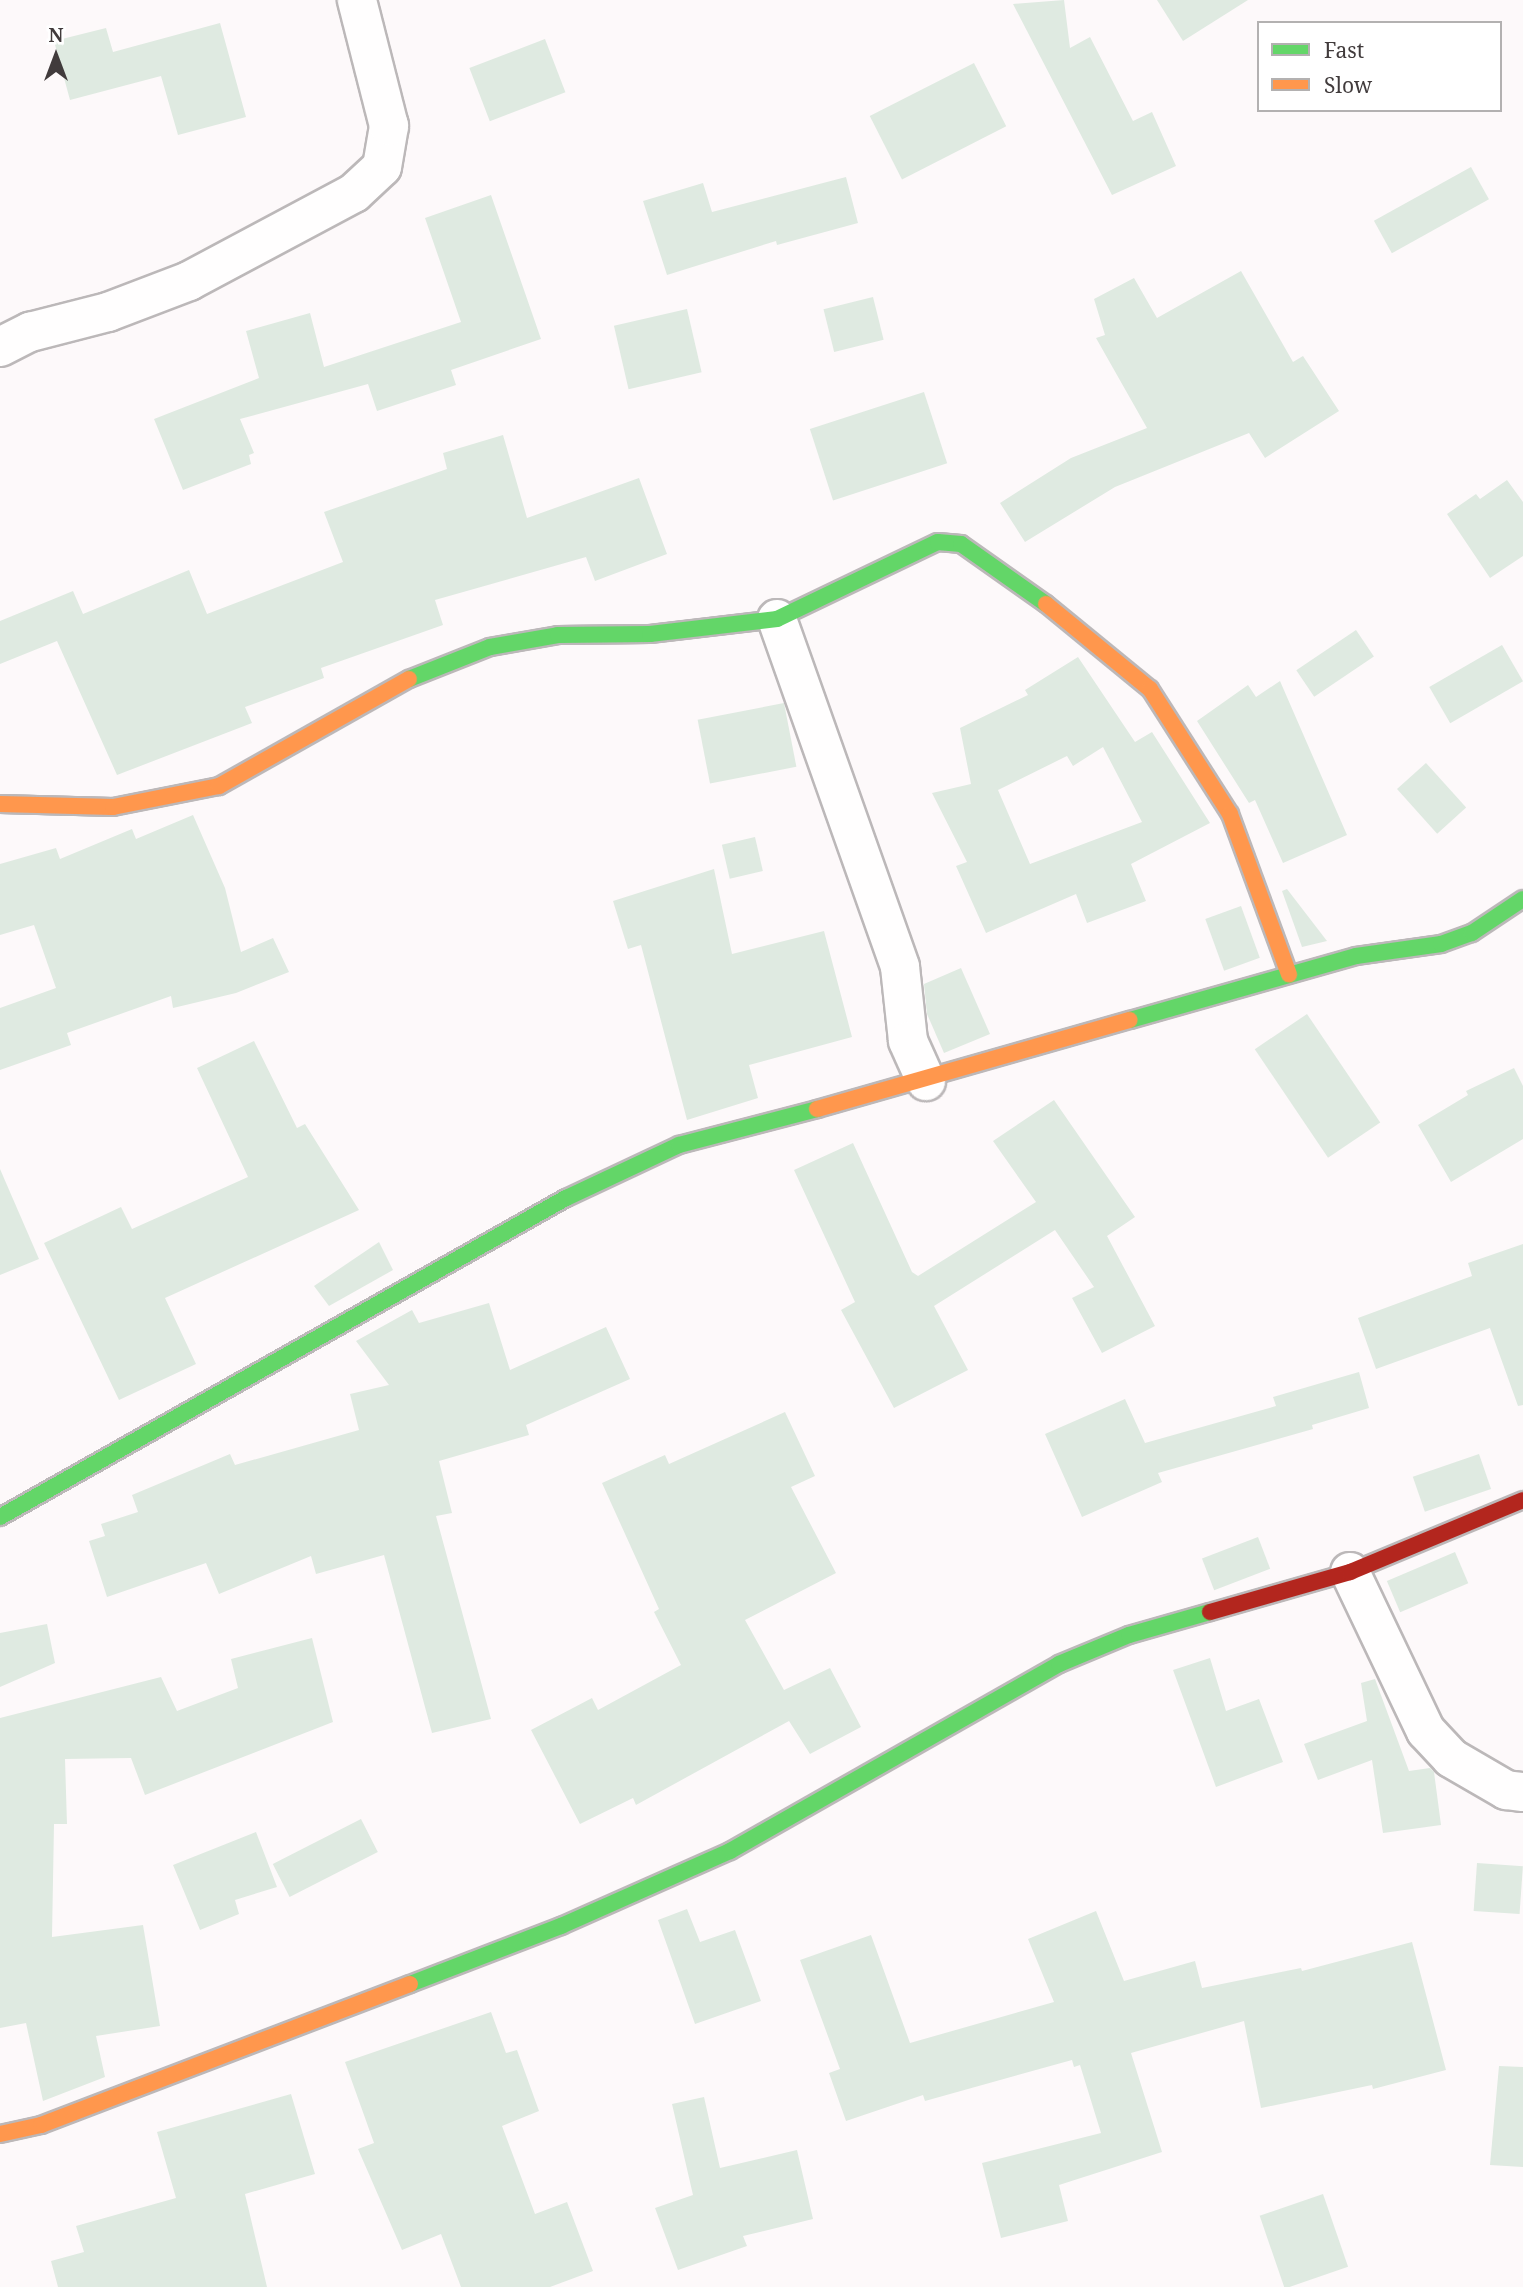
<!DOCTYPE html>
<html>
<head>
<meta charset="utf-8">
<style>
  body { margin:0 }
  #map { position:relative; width:1523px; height:2287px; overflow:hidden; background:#fdf9fa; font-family:"Noto Serif",serif }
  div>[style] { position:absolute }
  .building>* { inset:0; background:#dfeae1; transform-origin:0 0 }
  .roads { filter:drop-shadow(2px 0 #bcb8b9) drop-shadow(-2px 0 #bcb8b9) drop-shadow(0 2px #bcb8b9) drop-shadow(0 -2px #bcb8b9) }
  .street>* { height:38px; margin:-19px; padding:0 19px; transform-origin:19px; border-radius:19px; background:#fffefe }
  .fast>* { height:16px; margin:-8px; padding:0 8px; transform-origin:8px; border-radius:8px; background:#63d668 }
  .slow>* { height:16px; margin:-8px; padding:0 8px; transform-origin:8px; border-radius:8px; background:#ff974d }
  .jam>* { height:16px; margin:-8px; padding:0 8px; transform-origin:8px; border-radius:8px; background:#b3261e }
  span { translate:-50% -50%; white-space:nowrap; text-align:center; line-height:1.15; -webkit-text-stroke:6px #fff; paint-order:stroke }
  .legend { position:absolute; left:1257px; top:21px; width:245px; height:91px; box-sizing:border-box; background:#fff; border:2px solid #b3b1b1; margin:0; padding:9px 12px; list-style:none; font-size:21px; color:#413b3c }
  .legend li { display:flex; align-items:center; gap:14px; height:35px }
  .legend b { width:35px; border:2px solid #b3b1b1 }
  .north { position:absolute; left:21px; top:21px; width:70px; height:70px; -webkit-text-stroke:5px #fff; paint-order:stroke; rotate:0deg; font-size:19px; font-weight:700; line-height:28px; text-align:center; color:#413b3c }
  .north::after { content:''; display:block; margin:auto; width:24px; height:32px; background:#413b3c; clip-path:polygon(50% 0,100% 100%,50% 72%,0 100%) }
</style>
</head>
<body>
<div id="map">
  <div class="building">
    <i style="clip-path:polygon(1064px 0,1070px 48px,1090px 37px,1133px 121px,1152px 112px,1176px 166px,1112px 195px,1013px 4px)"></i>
    <i style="clip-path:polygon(1157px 0,1248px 0,1183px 41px)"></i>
    <i style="clip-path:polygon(220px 23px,246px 117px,178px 135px,161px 76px,70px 100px,54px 41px,106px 28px,113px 52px)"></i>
    <i style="left:545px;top:39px;width:57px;height:81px;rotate:69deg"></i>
    <i style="left:974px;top:63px;width:71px;height:117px;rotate:63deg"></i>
    <i style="left:1471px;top:167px;width:37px;height:111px;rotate:61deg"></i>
    <i style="clip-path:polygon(846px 177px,858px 223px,777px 245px,776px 241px,667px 275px,643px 201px,703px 183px,712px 212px)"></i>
    <i style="clip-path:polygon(491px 195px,541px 339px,451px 370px,456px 385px,377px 411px,368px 384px,240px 419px,254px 453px,249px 455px,251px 464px,183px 490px,154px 419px,259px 378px,246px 331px,310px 313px,324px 367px,461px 322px,425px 218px)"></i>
    <i style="clip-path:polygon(1241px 271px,1293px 362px,1303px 356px,1339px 411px,1265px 458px,1249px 433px,1115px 487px,1025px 542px,1000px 503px,1071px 458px,1147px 428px,1096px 338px,1105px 335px,1094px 299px,1134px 278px,1157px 318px)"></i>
    <i style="left:873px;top:297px;width:44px;height:51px;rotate:76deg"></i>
    <i style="left:687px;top:309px;width:65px;height:75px;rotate:77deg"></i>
    <i style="left:924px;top:392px;width:75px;height:120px;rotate:72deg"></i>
    <i style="clip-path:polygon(503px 435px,527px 518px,639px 478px,667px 554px,595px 581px,586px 557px,435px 600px,443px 625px,321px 668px,324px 678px,245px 707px,252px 723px,117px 775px,57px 641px,0 664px,0 621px,73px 591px,83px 614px,189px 570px,207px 614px,343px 562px,324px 512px,447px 469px,443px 453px)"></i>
    <i style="clip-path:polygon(1507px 480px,1523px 502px,1523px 556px,1490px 578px,1447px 514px,1476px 494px,1480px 499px)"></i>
    <i style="left:1356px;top:630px;width:32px;height:72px;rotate:56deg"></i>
    <i style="left:1502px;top:645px;width:42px;height:84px;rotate:60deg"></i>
    <i style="clip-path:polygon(evenodd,1078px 657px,1135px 742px,1152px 732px,1210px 823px,1131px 864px,1146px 901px,1087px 923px,1076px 894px,986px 933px,956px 866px,967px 862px,932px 793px,971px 784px,960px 728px,1028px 695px,1025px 690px,1078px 657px,1103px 747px,1142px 822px,1030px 864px,998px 790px,1067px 756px,1073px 766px,1103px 747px)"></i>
    <i style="clip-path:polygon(1280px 681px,1347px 835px,1283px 863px,1255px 800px,1249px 803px,1197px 721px,1248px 685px,1256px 697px)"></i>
    <i style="left:784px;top:703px;width:65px;height:88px;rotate:79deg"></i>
    <i style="left:1426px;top:763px;width:60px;height:39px;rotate:48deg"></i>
    <i style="clip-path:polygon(193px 815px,225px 888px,241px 952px,273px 938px,289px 972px,236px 993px,173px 1008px,171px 996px,67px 1033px,71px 1045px,0 1070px,0 1008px,56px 988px,34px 925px,0 935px,0 864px,56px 848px,60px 859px,132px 829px,136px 839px)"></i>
    <i style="left:755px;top:837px;width:35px;height:34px;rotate:77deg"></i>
    <i style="clip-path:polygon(714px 869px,732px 954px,824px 931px,852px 1037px,749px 1065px,758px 1098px,687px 1120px,641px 945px,628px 949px,613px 901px)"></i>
    <i style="clip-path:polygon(1287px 889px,1327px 941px,1302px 947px,1282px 891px)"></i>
    <i style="left:1241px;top:906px;width:55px;height:38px;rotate:70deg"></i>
    <i style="clip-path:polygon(961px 968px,990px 1034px,944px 1053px,927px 1014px,924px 984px)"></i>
    <i style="left:1307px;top:1014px;width:131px;height:63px;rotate:56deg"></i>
    <i style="clip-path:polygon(254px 1041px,297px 1128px,305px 1124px,359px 1210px,165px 1298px,196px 1364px,119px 1400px,44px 1243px,121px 1207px,132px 1229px,248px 1177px,197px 1068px)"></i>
    <i style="clip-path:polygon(1514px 1068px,1523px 1086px,1523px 1139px,1451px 1182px,1418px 1125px,1468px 1095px,1466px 1091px)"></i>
    <i style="clip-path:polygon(1054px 1100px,1135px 1217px,1107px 1236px,1155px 1326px,1102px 1353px,1072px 1298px,1094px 1287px,1055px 1230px,934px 1306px,968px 1370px,894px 1408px,841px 1310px,855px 1302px,794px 1170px,853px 1143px,912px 1272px,918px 1276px,1036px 1202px,993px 1141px)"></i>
    <i style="clip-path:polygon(0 1169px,39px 1259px,0 1275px)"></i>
    <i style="clip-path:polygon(379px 1242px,393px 1270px,329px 1306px,314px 1286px)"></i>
    <i style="clip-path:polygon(1523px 1244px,1523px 1405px,1518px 1406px,1490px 1328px,1376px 1369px,1358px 1318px,1472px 1276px,1468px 1263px)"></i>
    <i style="clip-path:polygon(489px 1303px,510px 1370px,606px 1327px,630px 1379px,526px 1425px,529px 1435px,439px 1461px,452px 1513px,436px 1516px,491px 1719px,432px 1733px,384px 1555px,316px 1574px,311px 1556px,219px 1594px,206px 1563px,107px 1597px,89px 1541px,105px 1536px,101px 1524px,138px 1512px,132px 1495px,230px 1454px,235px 1465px,359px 1430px,350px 1394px,389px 1385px,356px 1341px,412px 1310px,419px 1323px)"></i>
    <i style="clip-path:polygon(1359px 1372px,1369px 1408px,1312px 1425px,1313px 1429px,1158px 1473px,1162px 1482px,1082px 1517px,1045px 1434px,1125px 1399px,1145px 1443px,1276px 1406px,1273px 1397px)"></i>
    <i style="clip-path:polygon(785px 1412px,815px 1476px,791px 1487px,836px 1573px,745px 1620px,784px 1690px,830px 1668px,861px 1727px,810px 1754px,789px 1721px,636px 1805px,633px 1798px,580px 1824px,531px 1730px,592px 1698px,598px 1710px,681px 1665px,654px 1612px,659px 1609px,602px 1483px,665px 1455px,669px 1464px)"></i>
    <i style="left:1479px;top:1454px;width:37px;height:70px;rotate:71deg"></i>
    <i style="left:1258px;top:1537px;width:34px;height:60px;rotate:69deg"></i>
    <i style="left:1455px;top:1552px;width:34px;height:74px;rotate:67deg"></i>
    <i style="clip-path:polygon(47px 1624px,55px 1663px,0 1687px,0 1633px)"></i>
    <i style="clip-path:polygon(312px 1638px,333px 1722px,145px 1795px,131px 1758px,65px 1759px,67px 1824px,54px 1824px,52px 1937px,143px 1925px,160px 2026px,96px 2036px,105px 2077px,43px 2101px,26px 2023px,0 2028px,0 1718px,161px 1677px,177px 1711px,238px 1688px,231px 1659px)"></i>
    <i style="clip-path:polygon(1210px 1658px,1226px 1711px,1259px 1699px,1283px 1762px,1216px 1787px,1173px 1670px)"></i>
    <i style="clip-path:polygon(1375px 1679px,1409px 1771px,1430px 1768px,1434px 1772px,1441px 1825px,1383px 1833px,1372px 1760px,1318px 1780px,1304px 1744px,1367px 1721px,1361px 1683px)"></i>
    <i style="left:361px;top:1819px;width:37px;height:99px;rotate:63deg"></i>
    <i style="clip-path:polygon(256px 1832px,277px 1887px,235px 1900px,239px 1914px,200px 1930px,173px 1865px)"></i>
    <i style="left:1477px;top:1863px;width:46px;height:48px;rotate:4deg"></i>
    <i style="clip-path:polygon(687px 1909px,700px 1942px,735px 1930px,761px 2001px,695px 2024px,658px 1920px)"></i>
    <i style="clip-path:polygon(1096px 1911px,1124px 1981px,1195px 1961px,1202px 1988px,1301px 1968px,1302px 1971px,1412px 1942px,1446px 2070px,1373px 2089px,1372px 2085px,1261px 2108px,1244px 2021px,1131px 2053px,1162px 2152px,1059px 2185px,1068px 2221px,1001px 2238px,982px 2163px,1101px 2133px,1080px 2065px,1074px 2067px,1072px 2060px,925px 2101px,923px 2095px,846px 2121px,829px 2073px,840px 2069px,800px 1960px,871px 1935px,910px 2043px,1054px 2002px,1028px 1939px)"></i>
    <i style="clip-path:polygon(491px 2012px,506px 2053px,517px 2050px,539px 2111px,502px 2126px,535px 2214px,567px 2202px,593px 2271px,550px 2287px,461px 2287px,441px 2234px,402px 2250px,358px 2149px,374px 2143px,345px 2062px)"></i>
    <i style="clip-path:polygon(1499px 2066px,1523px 2067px,1523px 2167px,1490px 2165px)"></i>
    <i style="clip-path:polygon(291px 2094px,315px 2174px,245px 2194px,267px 2287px,58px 2287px,51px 2261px,84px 2252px,76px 2226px,176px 2198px,157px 2132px)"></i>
    <i style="clip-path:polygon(704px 2097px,720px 2168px,797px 2150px,813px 2219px,743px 2236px,747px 2246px,678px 2270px,655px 2208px,693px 2195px,672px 2104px)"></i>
    <i style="left:1323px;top:2194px;width:77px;height:67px;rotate:71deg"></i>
  </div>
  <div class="roads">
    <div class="street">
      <i style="left:0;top:347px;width:34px;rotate:-27deg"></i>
      <i style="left:30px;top:332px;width:81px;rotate:-14.4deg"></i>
      <i style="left:108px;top:312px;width:87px;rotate:-20.9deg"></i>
      <i style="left:189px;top:281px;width:187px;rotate:-28.1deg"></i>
      <i style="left:354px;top:193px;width:38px;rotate:-43deg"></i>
      <i style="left:382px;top:167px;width:42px;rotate:-80.3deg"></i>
      <i style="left:389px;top:126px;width:130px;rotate:-104.3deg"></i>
      <i style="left:777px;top:619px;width:369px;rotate:70.5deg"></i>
      <i style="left:900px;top:967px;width:74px;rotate:83.8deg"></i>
      <i style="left:908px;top:1041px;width:44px;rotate:65.8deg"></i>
      <i style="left:1350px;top:1572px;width:176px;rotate:64.5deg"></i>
      <i style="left:1426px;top:1731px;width:37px;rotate:47deg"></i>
      <i style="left:1451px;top:1758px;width:64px;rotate:30.2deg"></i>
      <i style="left:1506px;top:1790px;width:17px;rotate:7deg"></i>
    </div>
    <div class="fast">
      <i style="left:409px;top:679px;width:87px;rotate:-21.6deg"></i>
      <i style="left:490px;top:647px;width:69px;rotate:-10deg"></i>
      <i style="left:558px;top:635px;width:92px;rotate:-0.6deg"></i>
      <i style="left:650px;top:634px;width:128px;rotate:-6.7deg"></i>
      <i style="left:777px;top:619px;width:178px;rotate:-25.6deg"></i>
      <i style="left:938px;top:542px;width:23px;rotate:5deg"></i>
      <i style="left:961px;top:544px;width:104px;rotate:35.2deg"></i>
      <i style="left:1130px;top:1020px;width:235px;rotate:-15.8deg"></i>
      <i style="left:1356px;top:956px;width:86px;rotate:-8deg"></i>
      <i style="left:1441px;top:944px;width:33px;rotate:-20deg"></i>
      <i style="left:1472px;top:933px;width:61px;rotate:-33.7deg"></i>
      <i style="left:0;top:1517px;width:650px;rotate:-29.41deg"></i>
      <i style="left:566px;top:1198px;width:125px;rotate:-25.1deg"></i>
      <i style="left:679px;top:1145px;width:143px;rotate:-14.6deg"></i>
      <i style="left:410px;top:1984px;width:162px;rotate:-21deg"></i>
      <i style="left:561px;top:1926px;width:185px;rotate:-23.9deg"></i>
      <i style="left:730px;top:1851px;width:378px;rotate:-29.6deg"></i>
      <i style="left:1059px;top:1664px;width:76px;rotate:-22.5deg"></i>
      <i style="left:1129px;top:1635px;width:84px;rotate:-15.9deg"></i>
    </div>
    <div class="slow">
      <i style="left:1046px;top:604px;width:134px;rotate:39.3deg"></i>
      <i style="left:1150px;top:689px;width:148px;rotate:57.4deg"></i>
      <i style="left:1230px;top:814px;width:171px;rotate:69.8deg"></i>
      <i style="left:0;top:804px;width:113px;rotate:1.5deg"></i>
      <i style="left:113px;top:807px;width:108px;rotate:-11.2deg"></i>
      <i style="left:219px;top:786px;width:218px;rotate:-29.4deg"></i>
      <i style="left:817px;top:1109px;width:325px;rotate:-15.9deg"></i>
      <i style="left:0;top:2134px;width:42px;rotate:-12.4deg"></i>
      <i style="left:41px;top:2125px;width:395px;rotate:-20.9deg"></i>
    </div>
    <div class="jam">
      <i style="left:1210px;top:1612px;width:146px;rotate:-15.9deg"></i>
      <i style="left:1350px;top:1572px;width:187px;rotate:-22.6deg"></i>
    </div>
  </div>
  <ul class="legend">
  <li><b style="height:9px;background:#63d668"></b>Fast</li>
  <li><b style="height:9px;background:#ff974d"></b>Slow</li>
  </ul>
  <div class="north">N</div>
</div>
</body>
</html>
